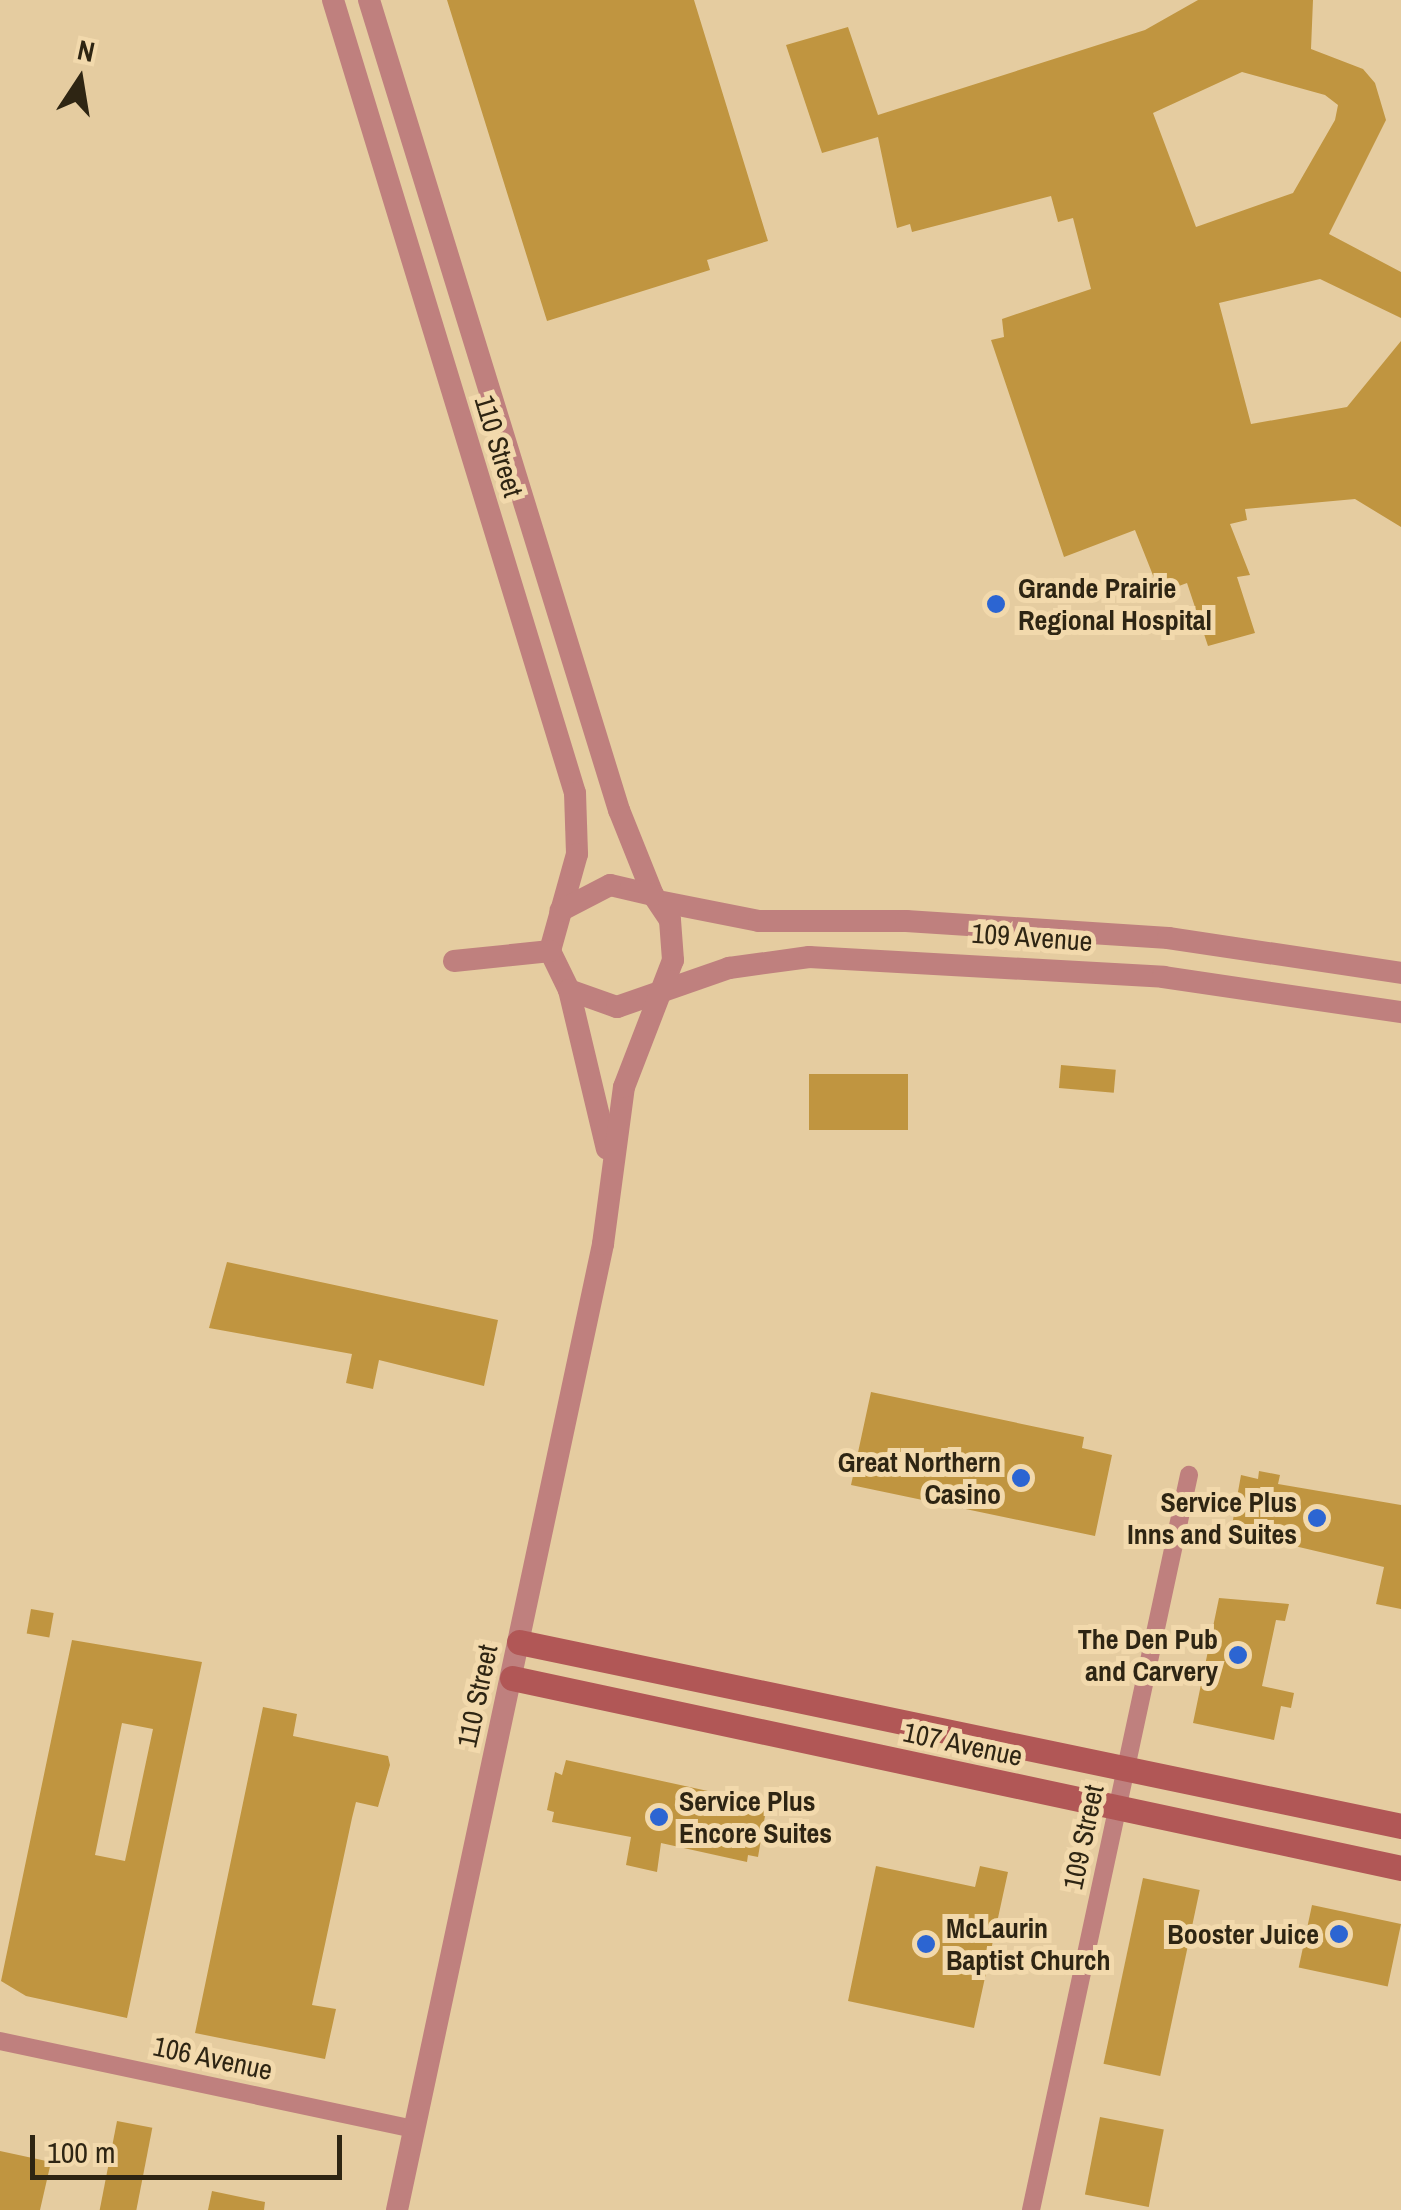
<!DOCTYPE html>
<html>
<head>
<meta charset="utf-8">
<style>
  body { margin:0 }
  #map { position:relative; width:1401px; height:2210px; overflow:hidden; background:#e5cca0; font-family:"Archivo Narrow",sans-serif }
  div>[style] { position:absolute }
  .building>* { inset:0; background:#c09540; transform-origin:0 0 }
  .minor>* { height:18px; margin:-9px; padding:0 9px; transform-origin:9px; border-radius:9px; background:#bf807e }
  .tertiary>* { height:22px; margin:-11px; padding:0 11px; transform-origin:11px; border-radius:11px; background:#bf807e }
  .secondary>* { height:25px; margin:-12.5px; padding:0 12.5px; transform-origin:12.5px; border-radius:12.5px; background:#b15756 }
  .dots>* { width:28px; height:28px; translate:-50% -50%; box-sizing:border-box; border:5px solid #f2d9ac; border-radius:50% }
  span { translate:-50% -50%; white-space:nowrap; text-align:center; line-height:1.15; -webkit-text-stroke:10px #f2d9ac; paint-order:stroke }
  .street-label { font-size:28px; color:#2e2513 }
  .poi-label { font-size:28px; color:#2e2513; font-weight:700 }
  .left { translate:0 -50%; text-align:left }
  .right { translate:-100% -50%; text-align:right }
  .north { position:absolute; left:30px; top:30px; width:100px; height:100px; -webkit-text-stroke:8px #f2d9ac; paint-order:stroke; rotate:12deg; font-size:28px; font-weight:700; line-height:40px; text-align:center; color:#2e2513 }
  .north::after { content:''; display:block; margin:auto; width:35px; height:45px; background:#2e2513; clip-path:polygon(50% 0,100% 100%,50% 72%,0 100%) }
  .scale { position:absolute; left:30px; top:2135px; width:312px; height:45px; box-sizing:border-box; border:5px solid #2e2513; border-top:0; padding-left:12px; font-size:30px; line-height:35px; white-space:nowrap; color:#2e2513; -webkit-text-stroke:8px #f2d9ac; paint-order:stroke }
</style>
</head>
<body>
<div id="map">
  <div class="building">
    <i style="clip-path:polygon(447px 0,694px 0,768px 241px,707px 260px,710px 270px,547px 321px)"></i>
    <i style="clip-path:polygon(evenodd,1198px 0,1313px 0,1311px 49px,1363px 69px,1375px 83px,1386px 120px,1329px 234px,1401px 272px,1401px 318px,1320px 279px,1219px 303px,1251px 424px,1347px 407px,1401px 341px,1401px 527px,1355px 499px,1245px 509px,1247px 520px,1230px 524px,1250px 575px,1237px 577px,1255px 633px,1208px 646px,1187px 583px,1160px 593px,1135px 530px,1064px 557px,991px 340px,1004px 337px,1002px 319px,1091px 289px,1073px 218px,1058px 222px,1051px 196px,912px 232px,910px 224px,897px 228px,878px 137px,822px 153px,786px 45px,848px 27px,878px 115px,1145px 30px,1198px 0,1242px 72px,1325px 95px,1338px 105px,1335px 120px,1293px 193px,1196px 227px,1153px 113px,1242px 72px)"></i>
    <i style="left:1061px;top:1065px;width:55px;height:23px;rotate:5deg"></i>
    <i style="left:809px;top:1074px;width:99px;height:56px"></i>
    <i style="clip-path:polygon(227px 1262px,498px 1320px,484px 1386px,379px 1360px,373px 1389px,346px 1383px,352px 1354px,209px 1328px)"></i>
    <i style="clip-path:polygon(871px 1392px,1084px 1437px,1082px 1448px,1112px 1455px,1095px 1536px,851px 1485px)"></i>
    <i style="clip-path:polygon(1259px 1471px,1280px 1475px,1278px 1484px,1401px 1505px,1401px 1609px,1376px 1604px,1384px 1567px,1231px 1531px,1241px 1475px,1258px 1479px)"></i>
    <i style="clip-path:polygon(1219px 1598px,1289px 1604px,1285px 1621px,1276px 1620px,1262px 1686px,1294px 1693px,1291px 1708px,1281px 1706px,1274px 1740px,1193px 1723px)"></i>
    <i style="left:31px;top:1609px;width:23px;height:25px;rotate:10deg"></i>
    <i style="clip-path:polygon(evenodd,72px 1640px,202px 1662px,127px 2018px,26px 1996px,1px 1981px,72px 1640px,122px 1723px,153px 1729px,125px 1861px,95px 1855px,122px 1723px)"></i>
    <i style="clip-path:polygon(263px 1707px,297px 1714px,293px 1736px,388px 1756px,390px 1765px,378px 1807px,356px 1802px,352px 1818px,312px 2005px,336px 2009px,325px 2059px,195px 2033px)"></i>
    <i style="clip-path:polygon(566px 1760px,767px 1804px,758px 1857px,748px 1855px,747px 1862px,661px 1843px,657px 1872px,626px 1865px,631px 1837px,552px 1822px,554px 1812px,547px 1810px,555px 1772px,562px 1775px)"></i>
    <i style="clip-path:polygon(876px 1866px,975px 1887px,980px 1866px,1008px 1872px,974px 2028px,848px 2001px)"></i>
    <i style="left:1143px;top:1878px;width:58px;height:190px;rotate:12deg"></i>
    <i style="left:1312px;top:1905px;width:91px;height:64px;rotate:12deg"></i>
    <i style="left:1100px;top:2117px;width:65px;height:79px;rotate:11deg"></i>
    <i style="left:117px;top:2121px;width:36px;height:91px;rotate:11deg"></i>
    <i style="clip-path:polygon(0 2151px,51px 2162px,40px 2210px,0 2210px)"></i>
    <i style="clip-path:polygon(212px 2191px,265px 2202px,264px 2210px,208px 2210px)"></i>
  </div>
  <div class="minor">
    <i style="left:0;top:2041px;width:423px;rotate:12deg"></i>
    <i style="left:1031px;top:2210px;width:752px;rotate:-77.87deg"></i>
  </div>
  <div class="tertiary">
    <i style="left:333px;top:0;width:829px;rotate:73.03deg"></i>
    <i style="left:575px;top:793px;width:61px;rotate:88.1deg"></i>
    <i style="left:577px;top:854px;width:101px;rotate:105.6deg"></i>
    <i style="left:550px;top:951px;width:43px;rotate:64deg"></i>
    <i style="left:569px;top:990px;width:51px;rotate:19.5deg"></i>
    <i style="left:617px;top:1007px;width:119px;rotate:-19.2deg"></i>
    <i style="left:729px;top:968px;width:81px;rotate:-7.8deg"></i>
    <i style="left:809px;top:957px;width:355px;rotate:3.2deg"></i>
    <i style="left:1163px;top:977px;width:241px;rotate:8.4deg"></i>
    <i style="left:369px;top:0;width:848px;rotate:72.85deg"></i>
    <i style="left:619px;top:810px;width:92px;rotate:68.2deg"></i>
    <i style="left:663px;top:902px;width:98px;rotate:11.2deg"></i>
    <i style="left:759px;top:921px;width:147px"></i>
    <i style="left:906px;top:921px;width:263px;rotate:3.7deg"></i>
    <i style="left:1168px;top:938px;width:236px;rotate:8.5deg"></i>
    <i style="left:454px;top:961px;width:97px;rotate:-5.9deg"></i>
    <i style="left:569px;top:990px;width:163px;rotate:76.6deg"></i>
    <i style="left:397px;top:2210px;width:988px;rotate:-77.96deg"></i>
    <i style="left:603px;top:1244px;width:158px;rotate:-82.4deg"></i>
    <i style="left:624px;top:1087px;width:136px;rotate:-68.9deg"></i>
    <i style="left:673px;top:960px;width:40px;rotate:-94.3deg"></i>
    <i style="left:670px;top:920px;width:30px;rotate:-124deg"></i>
    <i style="left:653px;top:895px;width:44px;rotate:-166.9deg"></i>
    <i style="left:610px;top:885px;width:56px;rotate:152.5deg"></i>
  </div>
  <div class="secondary">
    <i style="left:519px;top:1642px;width:901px;rotate:11.78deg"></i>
    <i style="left:512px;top:1678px;width:909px;rotate:12.06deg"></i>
  </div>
  <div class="dots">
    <i style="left:996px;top:604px;background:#2c65d2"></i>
    <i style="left:1021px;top:1478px;background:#2c65d2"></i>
    <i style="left:1317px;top:1518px;background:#2c65d2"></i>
    <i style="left:1238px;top:1655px;background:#2c65d2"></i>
    <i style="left:659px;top:1817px;background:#2c65d2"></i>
    <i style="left:1339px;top:1934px;background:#2c65d2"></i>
    <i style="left:926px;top:1944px;background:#2c65d2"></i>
  </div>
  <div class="street-label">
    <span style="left:499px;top:446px;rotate:73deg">110 Street</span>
    <span style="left:1032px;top:937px;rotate:4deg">109 Avenue</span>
    <span style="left:477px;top:1696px;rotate:-78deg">110 Street</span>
    <span style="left:963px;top:1744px;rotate:12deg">107 Avenue</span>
    <span style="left:1083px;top:1837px;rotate:-78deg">109 Street</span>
    <span style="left:213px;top:2058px;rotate:12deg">106 Avenue</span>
  </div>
  <div class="poi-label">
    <span class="left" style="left:1018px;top:604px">Grande Prairie<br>Regional Hospital</span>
    <span class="right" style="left:1001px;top:1478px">Great Northern<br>Casino</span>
    <span class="right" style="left:1297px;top:1518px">Service Plus<br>Inns and Suites</span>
    <span class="right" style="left:1218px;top:1655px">The Den Pub<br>and Carvery</span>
    <span class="left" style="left:679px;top:1817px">Service Plus<br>Encore Suites</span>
    <span class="left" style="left:946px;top:1944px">McLaurin<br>Baptist Church</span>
    <span class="right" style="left:1319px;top:1934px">Booster Juice</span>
  </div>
  <div class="north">N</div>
  <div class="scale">100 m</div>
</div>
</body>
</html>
